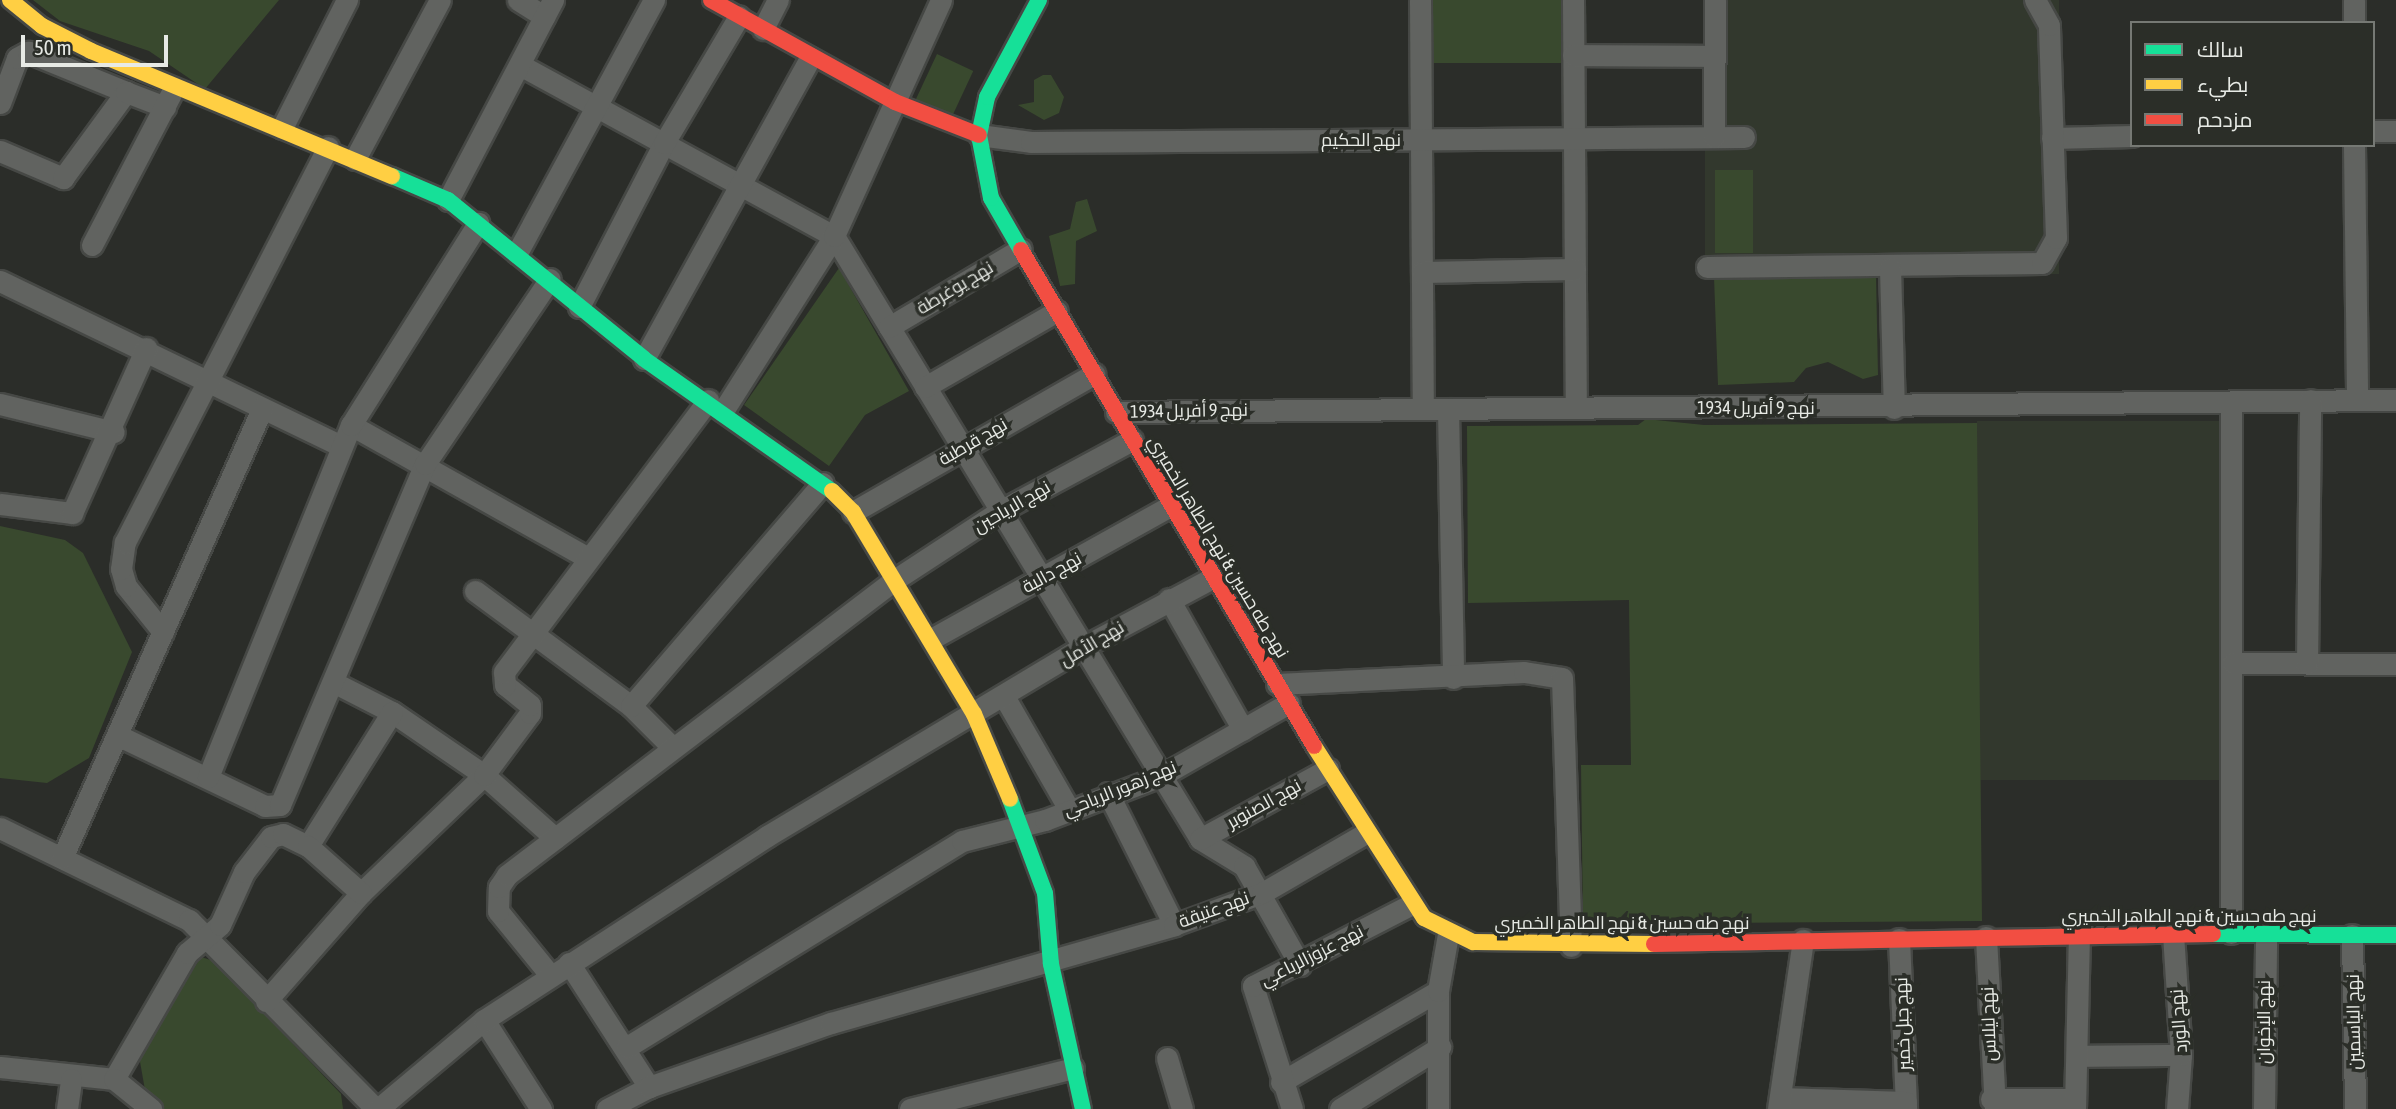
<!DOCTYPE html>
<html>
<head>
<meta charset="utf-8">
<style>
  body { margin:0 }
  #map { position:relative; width:2396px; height:1109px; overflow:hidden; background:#2b2d29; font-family:"Asap Condensed",Cairo,sans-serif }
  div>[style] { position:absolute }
  .built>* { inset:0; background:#32382d; transform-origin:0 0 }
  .green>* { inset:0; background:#39492e; transform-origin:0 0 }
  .roads { filter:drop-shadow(2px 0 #464845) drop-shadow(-2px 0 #464845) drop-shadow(0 2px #464845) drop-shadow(0 -2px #464845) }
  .street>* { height:21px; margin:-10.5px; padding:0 10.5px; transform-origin:10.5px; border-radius:10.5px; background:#616360 }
  .fast>* { height:16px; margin:-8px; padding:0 8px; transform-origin:8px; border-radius:8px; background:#16e098 }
  .slow>* { height:16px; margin:-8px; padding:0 8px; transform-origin:8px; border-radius:8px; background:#ffcf43 }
  .jam>* { height:16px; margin:-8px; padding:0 8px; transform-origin:8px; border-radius:8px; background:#f24e42 }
  span { translate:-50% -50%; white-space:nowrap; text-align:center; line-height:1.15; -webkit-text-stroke:7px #2b2e28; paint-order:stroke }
  .street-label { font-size:18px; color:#e7eae5 }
  .legend { position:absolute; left:2130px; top:21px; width:245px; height:126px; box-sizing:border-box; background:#2b2e28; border:2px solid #767974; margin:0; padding:9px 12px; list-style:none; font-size:21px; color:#e7eae5 }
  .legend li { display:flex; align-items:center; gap:14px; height:35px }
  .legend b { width:35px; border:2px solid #767974 }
  .scale { position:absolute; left:21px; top:35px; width:147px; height:32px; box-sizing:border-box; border:4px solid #e7eae5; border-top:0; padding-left:9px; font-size:21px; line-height:24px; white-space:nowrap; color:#e7eae5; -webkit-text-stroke:5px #2b2e28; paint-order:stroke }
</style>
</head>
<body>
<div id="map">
  <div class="built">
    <i style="left:1705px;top:0;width:354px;height:274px"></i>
    <i style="left:2221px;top:421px;width:359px;height:244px;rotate:90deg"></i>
  </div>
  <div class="green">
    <i style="clip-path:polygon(33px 0,279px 0,205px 89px,149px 51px,60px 21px)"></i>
    <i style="left:1428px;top:0;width:137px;height:63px"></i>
    <i style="left:937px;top:54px;width:40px;height:53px;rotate:25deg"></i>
    <i style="clip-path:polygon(1043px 75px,1051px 75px,1064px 97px,1059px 113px,1044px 120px,1018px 105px,1034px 102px,1034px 80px)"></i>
    <i style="left:1715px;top:170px;width:38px;height:83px"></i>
    <i style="clip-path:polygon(1087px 199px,1097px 231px,1076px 241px,1075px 284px,1060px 286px,1049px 236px,1070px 229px,1076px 202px)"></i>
    <i style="clip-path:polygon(839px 268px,909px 391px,865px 415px,829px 466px,744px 405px)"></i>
    <i style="clip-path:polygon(1876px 275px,1878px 375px,1863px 379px,1828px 362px,1806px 368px,1794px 382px,1718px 385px,1714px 277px)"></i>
    <i style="clip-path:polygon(1646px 419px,1704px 425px,1977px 423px,1982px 921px,1583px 924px,1581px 765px,1631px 765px,1629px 600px,1468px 603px,1467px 426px,1638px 425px)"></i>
    <i style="clip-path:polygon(0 526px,65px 540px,83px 553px,132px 652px,89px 758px,47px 783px,0 778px)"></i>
    <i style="clip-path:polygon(201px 957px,214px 961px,341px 1094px,343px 1109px,164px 1109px,145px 1090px,139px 1056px)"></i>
  </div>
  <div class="roads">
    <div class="street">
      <i style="left:518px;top:0;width:31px;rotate:32deg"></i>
      <i style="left:1420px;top:0;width:409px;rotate:89.6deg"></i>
      <i style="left:1573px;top:0;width:408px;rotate:89.6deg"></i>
      <i style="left:2354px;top:0;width:23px;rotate:90deg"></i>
      <i style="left:763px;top:29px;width:33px;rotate:-63deg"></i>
      <i style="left:1573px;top:55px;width:142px;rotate:0.4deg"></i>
      <i style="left:520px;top:65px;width:358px;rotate:28.6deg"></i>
      <i style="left:834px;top:236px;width:705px;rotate:58.74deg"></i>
      <i style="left:1200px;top:839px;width:52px;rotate:31.5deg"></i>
      <i style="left:1244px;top:866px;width:114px;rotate:60.5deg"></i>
      <i style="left:0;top:103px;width:48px;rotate:-69.3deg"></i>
      <i style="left:17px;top:58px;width:13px;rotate:-29deg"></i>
      <i style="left:28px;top:52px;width:106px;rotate:22.2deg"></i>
      <i style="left:282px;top:128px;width:144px;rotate:-63.1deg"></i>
      <i style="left:2373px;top:131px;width:23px"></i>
      <i style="left:979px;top:135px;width:52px;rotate:7.7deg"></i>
      <i style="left:1031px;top:142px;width:713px;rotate:-0.4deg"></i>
      <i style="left:1714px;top:137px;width:137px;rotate:-89.6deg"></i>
      <i style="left:2052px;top:138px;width:80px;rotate:-1.4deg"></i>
      <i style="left:2354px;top:145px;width:255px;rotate:89.3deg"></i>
      <i style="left:0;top:151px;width:69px;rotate:23.2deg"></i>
      <i style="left:63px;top:178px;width:107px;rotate:-53.8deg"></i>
      <i style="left:126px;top:92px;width:42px;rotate:21deg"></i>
      <i style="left:355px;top:159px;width:180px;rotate:-61.9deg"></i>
      <i style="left:448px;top:200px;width:226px;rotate:-62.3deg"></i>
      <i style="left:92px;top:245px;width:170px;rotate:-62.4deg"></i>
      <i style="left:517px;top:253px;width:288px;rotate:-61.6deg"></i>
      <i style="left:1707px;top:267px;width:335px;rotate:-0.7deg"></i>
      <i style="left:2042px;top:263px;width:29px;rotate:-61deg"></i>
      <i style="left:2056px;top:238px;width:213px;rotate:-91.9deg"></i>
      <i style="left:2049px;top:25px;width:29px;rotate:-119deg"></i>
      <i style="left:1890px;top:268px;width:140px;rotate:88.4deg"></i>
      <i style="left:1422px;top:272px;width:153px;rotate:-1.1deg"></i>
      <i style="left:0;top:281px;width:379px;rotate:25.8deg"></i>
      <i style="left:579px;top:307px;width:185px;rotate:-62.6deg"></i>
      <i style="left:664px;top:143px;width:147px;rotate:-59.4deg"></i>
      <i style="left:889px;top:327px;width:153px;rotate:-30.6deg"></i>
      <i style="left:644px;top:359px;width:344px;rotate:-61.1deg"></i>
      <i style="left:925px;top:387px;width:152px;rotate:-29.9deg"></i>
      <i style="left:2231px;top:402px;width:531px;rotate:90deg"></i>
      <i style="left:0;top:404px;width:117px;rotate:13.8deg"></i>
      <i style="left:1448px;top:409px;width:269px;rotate:88.9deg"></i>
      <i style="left:723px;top:411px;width:207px;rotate:-57.6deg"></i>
      <i style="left:834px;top:236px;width:259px;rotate:-65.6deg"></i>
      <i style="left:1116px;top:412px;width:1280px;rotate:-0.54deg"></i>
      <i style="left:351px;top:425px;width:272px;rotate:29.3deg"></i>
      <i style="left:0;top:504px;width:73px;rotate:7.1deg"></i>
      <i style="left:72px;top:513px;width:181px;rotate:-65.8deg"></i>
      <i style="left:853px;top:512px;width:278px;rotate:-29.8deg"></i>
      <i style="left:475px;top:591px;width:194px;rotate:36.4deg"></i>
      <i style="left:631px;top:706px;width:58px;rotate:45deg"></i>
      <i style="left:1169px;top:599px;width:150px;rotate:60.5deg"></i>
      <i style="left:163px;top:632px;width:59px;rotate:-128.8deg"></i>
      <i style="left:126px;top:586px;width:18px;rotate:-106deg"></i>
      <i style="left:121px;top:569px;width:27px;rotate:-82deg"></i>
      <i style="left:125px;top:542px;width:444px;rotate:-62.8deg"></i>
      <i style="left:933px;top:638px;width:271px;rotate:-29.1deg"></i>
      <i style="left:2233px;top:663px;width:163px;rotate:0.4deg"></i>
      <i style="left:2307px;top:663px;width:263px;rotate:-89.3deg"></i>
      <i style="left:335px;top:683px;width:64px;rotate:27deg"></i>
      <i style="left:392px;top:712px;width:112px;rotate:34.4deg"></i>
      <i style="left:484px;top:775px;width:95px;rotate:41.6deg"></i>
      <i style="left:1277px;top:684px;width:247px;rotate:-2.8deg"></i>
      <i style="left:1524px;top:672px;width:38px;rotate:9deg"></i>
      <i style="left:1562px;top:678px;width:268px;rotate:88.1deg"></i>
      <i style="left:1005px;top:698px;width:130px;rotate:60.1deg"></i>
      <i style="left:631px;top:706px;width:294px;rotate:-49.3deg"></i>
      <i style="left:117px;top:735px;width:164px;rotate:25.6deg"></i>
      <i style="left:265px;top:806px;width:15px;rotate:-4deg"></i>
      <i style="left:280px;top:805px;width:371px;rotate:-67deg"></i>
      <i style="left:425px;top:464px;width:223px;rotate:-56deg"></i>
      <i style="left:208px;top:777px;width:380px;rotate:-67.9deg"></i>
      <i style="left:351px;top:425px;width:239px;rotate:-57.8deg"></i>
      <i style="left:1108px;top:793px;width:148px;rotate:63.4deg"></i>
      <i style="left:0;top:828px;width:210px;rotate:26deg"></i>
      <i style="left:189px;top:920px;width:266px;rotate:45.3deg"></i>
      <i style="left:1200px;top:839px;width:146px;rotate:-28.7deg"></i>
      <i style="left:308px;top:846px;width:158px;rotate:-57.9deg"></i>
      <i style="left:62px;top:858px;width:492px;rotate:-66deg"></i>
      <i style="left:2173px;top:934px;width:121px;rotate:86.2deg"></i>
      <i style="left:2181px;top:1055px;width:54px;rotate:94.2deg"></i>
      <i style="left:2352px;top:935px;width:174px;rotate:89deg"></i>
      <i style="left:1986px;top:937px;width:172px;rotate:87deg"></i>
      <i style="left:1899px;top:939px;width:170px;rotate:87.6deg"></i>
      <i style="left:569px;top:963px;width:148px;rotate:57.2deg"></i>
      <i style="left:550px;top:975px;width:82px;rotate:-129.1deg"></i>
      <i style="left:498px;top:911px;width:24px;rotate:-88deg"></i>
      <i style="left:499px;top:887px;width:14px;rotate:-56deg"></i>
      <i style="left:507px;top:875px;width:489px;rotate:-37.3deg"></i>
      <i style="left:896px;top:579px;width:124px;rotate:-33.2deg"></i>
      <i style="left:1000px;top:511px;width:150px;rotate:-28.3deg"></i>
      <i style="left:266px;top:1001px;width:144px;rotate:-48.7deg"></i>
      <i style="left:361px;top:893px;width:170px;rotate:-43.8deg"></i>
      <i style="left:484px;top:775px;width:77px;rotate:-53.4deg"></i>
      <i style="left:530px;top:713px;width:8px;rotate:-90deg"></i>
      <i style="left:530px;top:705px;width:32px;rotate:-141deg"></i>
      <i style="left:505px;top:685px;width:13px;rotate:-94deg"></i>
      <i style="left:504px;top:672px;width:340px;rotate:-53.1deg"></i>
      <i style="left:484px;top:1020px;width:106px;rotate:57.4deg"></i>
      <i style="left:627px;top:1047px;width:393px;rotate:-31.6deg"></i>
      <i style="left:962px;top:841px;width:86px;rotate:-14.2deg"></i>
      <i style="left:1045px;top:820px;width:124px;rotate:-20.8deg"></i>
      <i style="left:1161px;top:776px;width:147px;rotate:-29.7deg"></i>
      <i style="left:2077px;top:1056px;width:104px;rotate:-0.6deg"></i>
      <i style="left:1167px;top:1058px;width:53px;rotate:73.6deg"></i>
      <i style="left:0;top:1067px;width:115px;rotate:6deg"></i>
      <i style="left:114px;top:1079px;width:146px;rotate:-59.9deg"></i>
      <i style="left:187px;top:953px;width:43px;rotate:-40.3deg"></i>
      <i style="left:220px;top:925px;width:58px;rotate:-65.6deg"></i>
      <i style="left:244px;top:872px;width:44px;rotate:-52.4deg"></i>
      <i style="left:271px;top:837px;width:12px;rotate:-14deg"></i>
      <i style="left:283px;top:834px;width:28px;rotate:26deg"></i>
      <i style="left:308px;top:846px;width:71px;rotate:41.6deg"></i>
      <i style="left:114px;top:1079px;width:48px;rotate:39deg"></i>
      <i style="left:1281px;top:1082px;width:181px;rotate:-30.1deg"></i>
      <i style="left:1780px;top:1098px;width:126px;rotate:1.8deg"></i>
      <i style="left:1991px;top:1099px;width:84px"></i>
      <i style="left:67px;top:1109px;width:30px;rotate:-82deg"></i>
      <i style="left:378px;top:1109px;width:138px;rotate:-40deg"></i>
      <i style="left:484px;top:1020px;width:338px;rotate:-33deg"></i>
      <i style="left:767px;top:836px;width:368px;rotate:-30.9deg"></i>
      <i style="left:1083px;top:647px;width:146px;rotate:-28.1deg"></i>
      <i style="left:607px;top:1109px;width:47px;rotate:-27.6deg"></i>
      <i style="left:649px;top:1087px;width:193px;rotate:-19.4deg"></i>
      <i style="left:831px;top:1023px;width:357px;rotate:-15.9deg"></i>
      <i style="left:1174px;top:925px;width:94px;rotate:-20deg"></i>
      <i style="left:1262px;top:893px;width:120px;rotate:-30deg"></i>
      <i style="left:910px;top:1109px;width:168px;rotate:-14.1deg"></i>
      <i style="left:1292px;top:1109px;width:129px;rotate:-107.6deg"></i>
      <i style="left:1253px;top:986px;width:177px;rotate:-27.3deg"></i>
      <i style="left:1340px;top:1109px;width:118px;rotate:-31.8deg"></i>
      <i style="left:1438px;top:1109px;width:118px;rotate:-90deg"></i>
      <i style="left:1438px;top:991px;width:58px;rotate:-80deg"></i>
      <i style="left:1778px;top:1109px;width:171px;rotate:-81.6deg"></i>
      <i style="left:2075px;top:1109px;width:175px;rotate:-88.7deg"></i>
      <i style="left:2264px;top:1109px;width:174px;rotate:-89.3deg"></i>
    </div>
    <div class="fast">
      <i style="left:392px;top:176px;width:61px;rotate:23.2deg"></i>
      <i style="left:448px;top:200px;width:252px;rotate:39deg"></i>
      <i style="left:644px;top:359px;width:230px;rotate:35.1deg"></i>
      <i style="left:1021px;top:250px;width:60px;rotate:-120deg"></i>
      <i style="left:991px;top:198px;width:64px;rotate:-100.8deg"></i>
      <i style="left:979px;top:135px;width:39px;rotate:-78deg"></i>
      <i style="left:987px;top:97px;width:110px;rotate:-61.8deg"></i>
      <i style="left:1010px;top:799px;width:100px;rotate:69.6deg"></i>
      <i style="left:1045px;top:893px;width:71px;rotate:85.2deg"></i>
      <i style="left:1051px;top:964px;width:148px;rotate:77.6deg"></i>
      <i style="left:2213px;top:934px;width:183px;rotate:0.3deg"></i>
    </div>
    <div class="slow">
      <i style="left:10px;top:0;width:41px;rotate:39.1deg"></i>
      <i style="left:42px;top:26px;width:55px;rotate:27deg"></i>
      <i style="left:91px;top:51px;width:326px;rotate:22.6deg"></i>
      <i style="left:832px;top:491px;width:30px;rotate:45deg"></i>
      <i style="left:853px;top:512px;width:235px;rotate:59.1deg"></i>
      <i style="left:974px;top:714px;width:92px;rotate:67deg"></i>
      <i style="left:1314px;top:746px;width:204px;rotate:57.4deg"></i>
      <i style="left:1424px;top:918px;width:55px;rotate:26.1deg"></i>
      <i style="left:1473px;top:942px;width:181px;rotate:0.6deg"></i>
    </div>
    <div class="jam">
      <i style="left:711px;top:0;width:210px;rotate:29deg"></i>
      <i style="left:895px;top:102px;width:90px;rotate:21.4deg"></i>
      <i style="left:1021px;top:250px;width:576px;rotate:59.43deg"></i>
      <i style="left:1654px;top:944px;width:559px;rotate:-1.02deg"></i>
    </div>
  </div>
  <div class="street-label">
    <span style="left:1361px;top:140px">نهج الحكيم</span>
    <span style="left:955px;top:288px;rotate:-31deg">نهج يوغرطة</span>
    <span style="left:1756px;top:408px">نهج 9 أفريل 1934</span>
    <span style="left:1189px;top:411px;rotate:-1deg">نهج 9 أفريل 1934</span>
    <span style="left:973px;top:442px;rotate:-30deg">نهج قرطبة</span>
    <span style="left:1012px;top:507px;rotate:-30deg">نهج الرياحين</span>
    <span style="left:1218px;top:547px;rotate:59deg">نهج طه حسين &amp; نهج الطاهر الخميري</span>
    <span style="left:1052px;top:573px;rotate:-29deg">نهج دالية</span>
    <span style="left:1092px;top:644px;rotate:-31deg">نهج الأمل</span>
    <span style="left:1120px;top:789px;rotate:-22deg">نهج زهور الرياحي</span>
    <span style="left:1264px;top:804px;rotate:-29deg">نهج الصنوبر</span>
    <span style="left:1214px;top:910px;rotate:-20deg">نهج عتيقة</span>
    <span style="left:2189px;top:916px">نهج طه حسين &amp; نهج الطاهر الخميري</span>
    <span style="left:1622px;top:923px">نهج طه حسين &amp; نهج الطاهر الخميري</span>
    <span style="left:1312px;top:956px;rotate:-27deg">نهج عزوزالرباعي</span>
    <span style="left:2179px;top:1021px;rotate:-94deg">نهج الورد</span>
    <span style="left:2264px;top:1022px;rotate:-90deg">نهج الإخوان</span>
    <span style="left:2354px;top:1022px;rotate:-91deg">نهج الياسمين</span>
    <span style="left:1903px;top:1024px;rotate:-92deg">نهج جبل خمير</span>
    <span style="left:1989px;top:1024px;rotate:-92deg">نهج ليلاس</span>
  </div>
  <ul class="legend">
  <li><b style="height:9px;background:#16e098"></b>سالك</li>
  <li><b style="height:9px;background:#ffcf43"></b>بطيء</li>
  <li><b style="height:9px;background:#f24e42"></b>مزدحم</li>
  </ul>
  <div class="scale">50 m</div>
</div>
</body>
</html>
